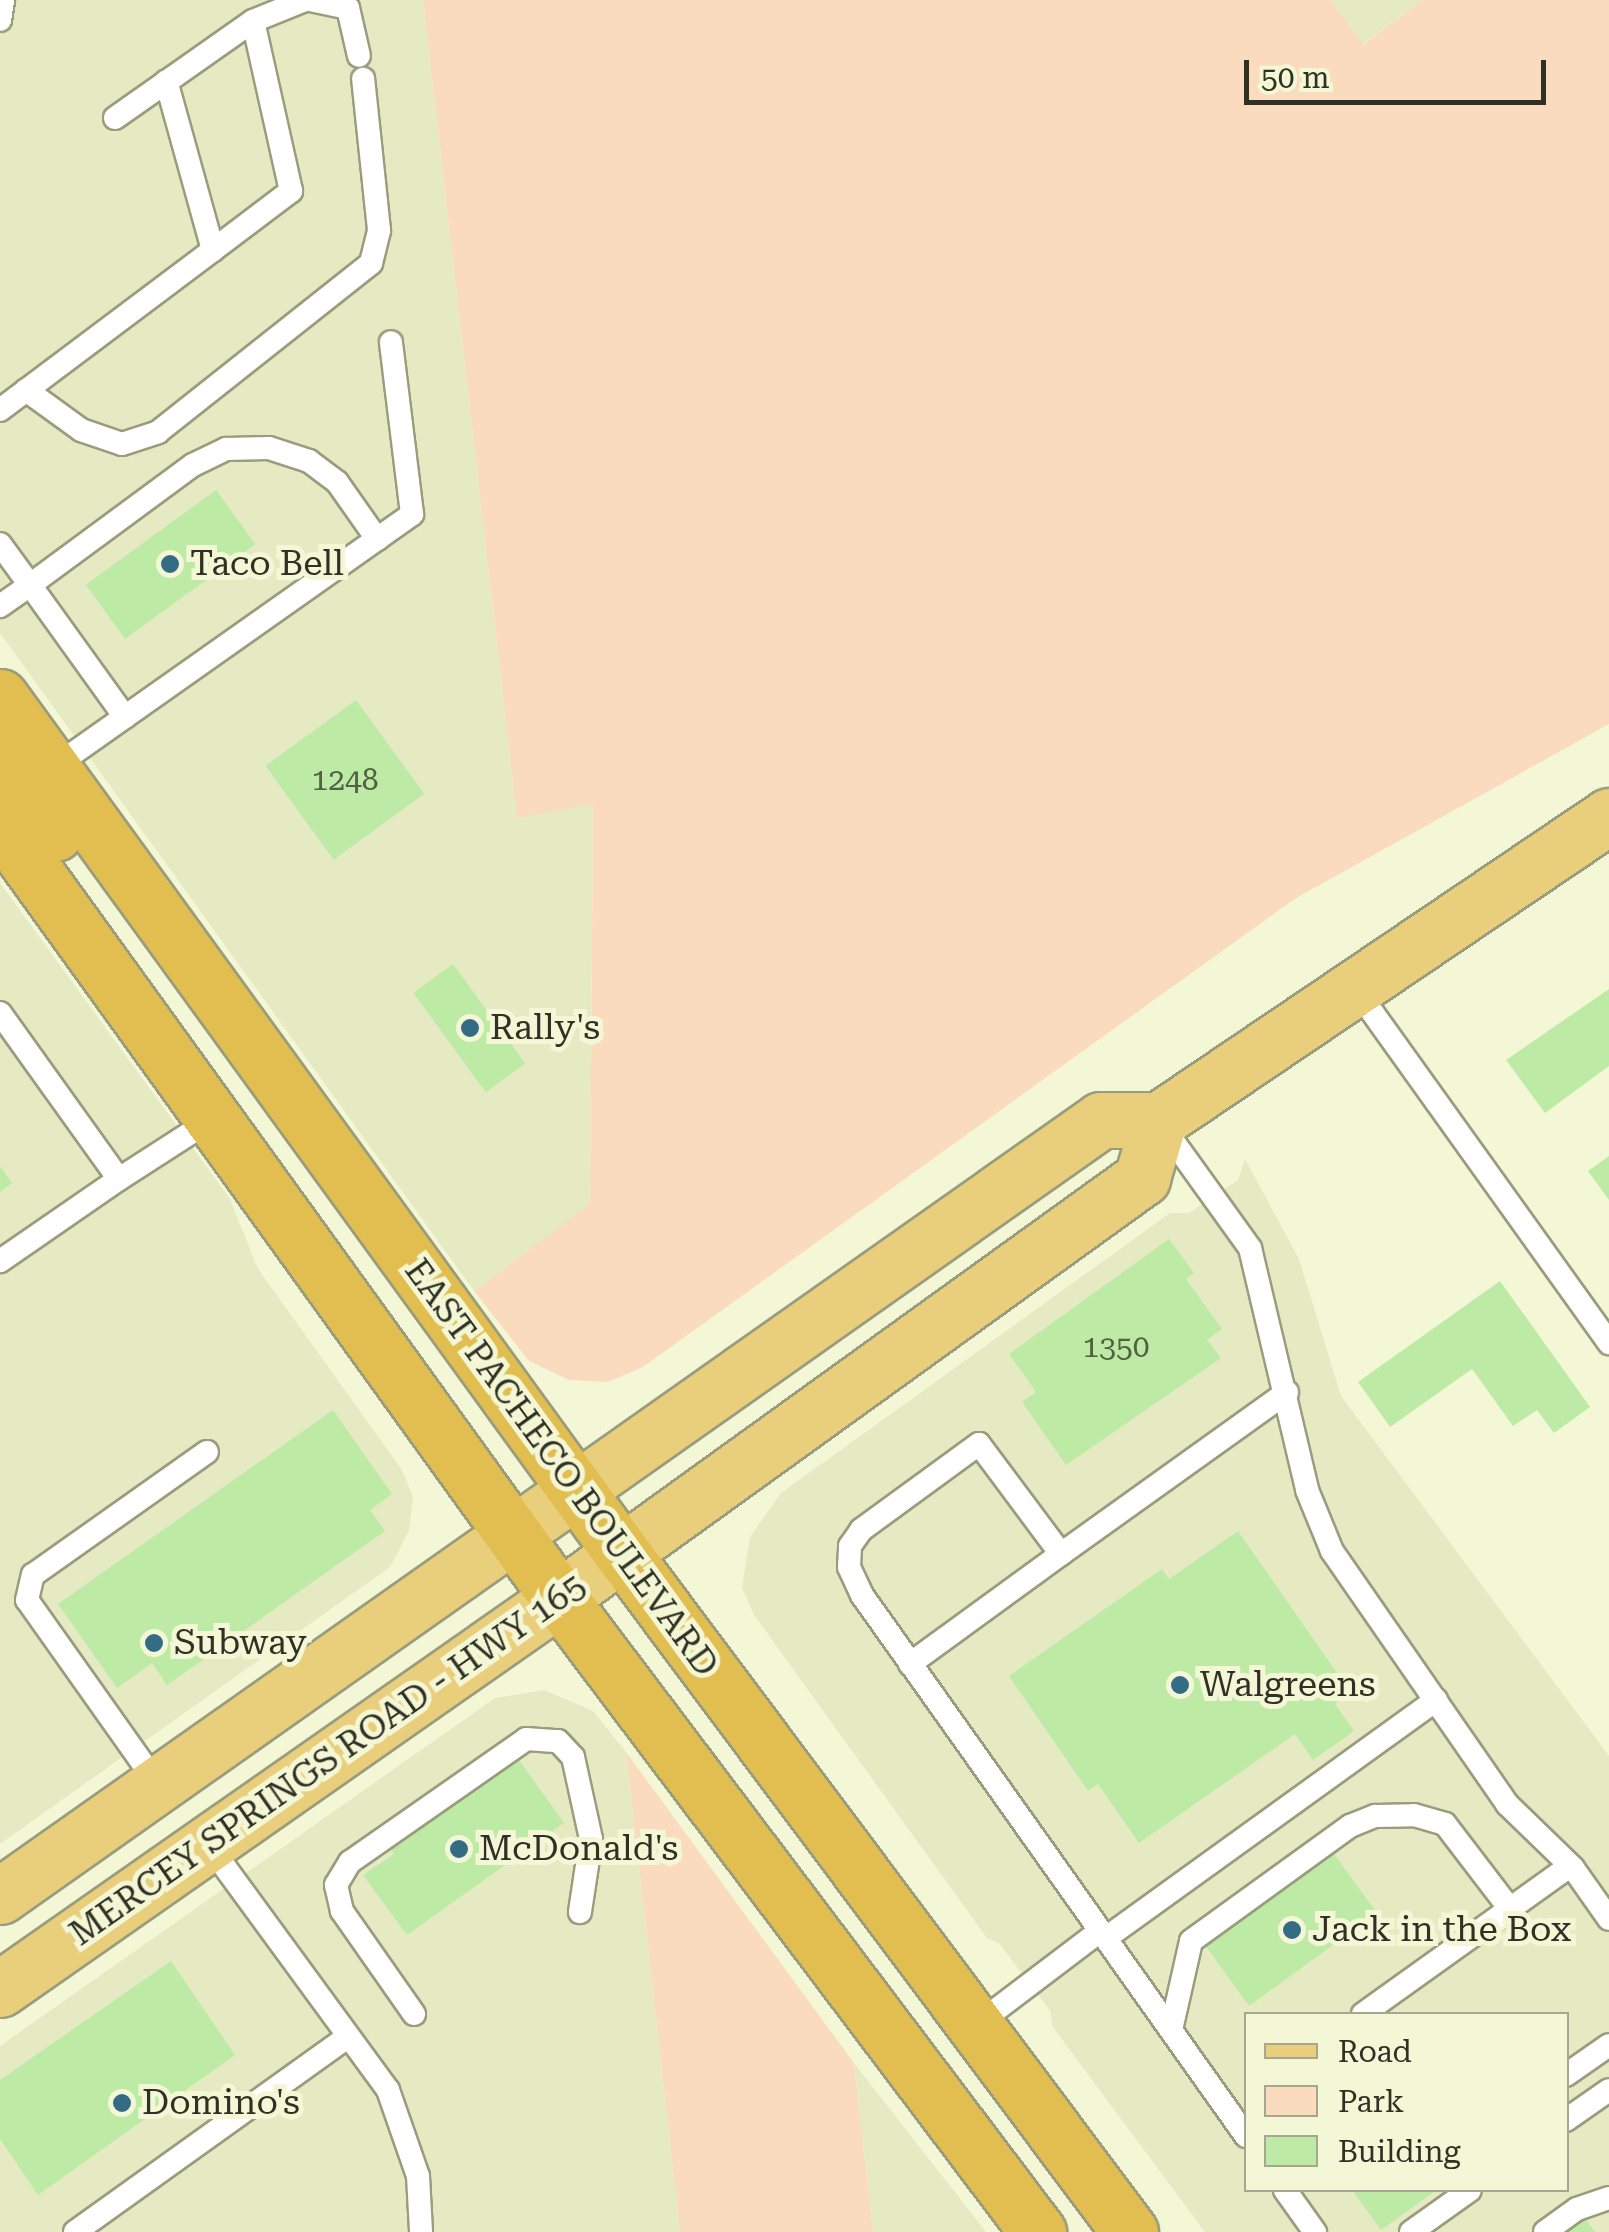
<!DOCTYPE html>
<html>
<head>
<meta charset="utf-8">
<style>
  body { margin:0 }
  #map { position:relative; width:1609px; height:2232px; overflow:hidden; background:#f3f7d5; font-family:"Roboto Serif",serif }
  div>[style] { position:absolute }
  .built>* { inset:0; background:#e6eac2 }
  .green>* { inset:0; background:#fbdbbd }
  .building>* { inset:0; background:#bdeba6; transform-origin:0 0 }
  .roads { filter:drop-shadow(2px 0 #999c7d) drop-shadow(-2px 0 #999c7d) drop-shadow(0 2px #999c7d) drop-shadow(0 -2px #999c7d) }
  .service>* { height:22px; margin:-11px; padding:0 11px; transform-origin:11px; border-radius:11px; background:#fff }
  .primary>* { height:55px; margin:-27.5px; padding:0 27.5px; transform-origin:27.5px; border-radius:27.5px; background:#e9ce7c }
  .trunk>* { height:55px; margin:-27.5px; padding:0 27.5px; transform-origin:27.5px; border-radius:27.5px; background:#e2be50 }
  .dots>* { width:28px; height:28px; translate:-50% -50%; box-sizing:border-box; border:5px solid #f3f7d5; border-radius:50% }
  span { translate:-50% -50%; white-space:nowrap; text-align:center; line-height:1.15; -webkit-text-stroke:10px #f3f7d5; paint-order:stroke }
  .number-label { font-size:30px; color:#536044 }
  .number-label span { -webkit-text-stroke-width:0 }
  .poi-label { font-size:35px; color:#303124 }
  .left { translate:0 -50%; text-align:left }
  .street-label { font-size:35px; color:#303124 }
  .legend { position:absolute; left:1244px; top:2012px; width:325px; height:180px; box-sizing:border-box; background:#f3f7d5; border:2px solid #a5a88e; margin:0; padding:12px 18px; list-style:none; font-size:30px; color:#303124 }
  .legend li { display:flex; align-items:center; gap:20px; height:50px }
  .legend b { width:50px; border:2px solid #a5a88e }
  .scale { position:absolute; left:1244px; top:60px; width:302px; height:45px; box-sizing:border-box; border:5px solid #303124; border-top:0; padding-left:12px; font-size:30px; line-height:35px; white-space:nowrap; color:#303124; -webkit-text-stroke:8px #f3f7d5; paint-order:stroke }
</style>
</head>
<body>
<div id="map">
  <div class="built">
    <i style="clip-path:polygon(0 0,423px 0,517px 817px,593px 803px,590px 1205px,474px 1291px,0 633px)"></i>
    <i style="clip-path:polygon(1330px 0,1423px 0,1362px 44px)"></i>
    <i style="clip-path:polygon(0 883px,230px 1199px,258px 1269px,402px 1470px,413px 1497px,409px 1531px,390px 1567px,0 1844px)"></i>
    <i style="clip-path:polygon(evenodd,1245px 1159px,1299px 1259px,1341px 1396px,1609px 1756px,1609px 2232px,1205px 2232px,1052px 2026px,1051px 2012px,999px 1943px,987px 1938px,754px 1615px,742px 1588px,750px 1537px,781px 1493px,1170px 1213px,1189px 1213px,1238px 1180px,1245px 1159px,1246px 2014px,1566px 2014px,1566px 2190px,1246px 2190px,1246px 2014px)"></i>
    <i style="clip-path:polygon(544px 1690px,593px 1711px,626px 1752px,680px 2232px,0 2232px,0 2046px,495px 1698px)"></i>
    <i style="clip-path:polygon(854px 2063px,986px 2232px,873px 2232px)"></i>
  </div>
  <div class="green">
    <i style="clip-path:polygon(423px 0,1330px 0,1363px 44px,1423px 0,1609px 0,1609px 724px,1296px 898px,643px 1367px,608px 1382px,569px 1380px,529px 1361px,474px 1291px,590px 1204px,593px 804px,517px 818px)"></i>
    <i style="clip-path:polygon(626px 1752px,854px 2063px,873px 2232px,680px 2232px)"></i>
  </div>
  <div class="building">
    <i style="left:216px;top:490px;width:67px;height:161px;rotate:54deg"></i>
    <i style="left:356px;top:700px;width:116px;height:112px;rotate:54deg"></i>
    <i style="left:453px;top:964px;width:123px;height:49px;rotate:54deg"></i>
    <i style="clip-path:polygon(1609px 989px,1609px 1066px,1545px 1113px,1506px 1060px)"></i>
    <i style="clip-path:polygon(1609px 1156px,1609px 1200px,1588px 1171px)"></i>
    <i style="clip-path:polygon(0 1166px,12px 1183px,0 1192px)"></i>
    <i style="clip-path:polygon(1169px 1239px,1194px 1273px,1186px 1279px,1222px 1329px,1207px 1340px,1221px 1358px,1066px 1465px,1022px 1402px,1036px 1392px,1009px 1354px)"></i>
    <i style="clip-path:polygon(1500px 1281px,1590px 1407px,1554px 1433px,1537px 1410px,1513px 1426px,1472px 1369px,1390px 1427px,1358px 1382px)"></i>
    <i style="clip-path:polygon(333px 1410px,392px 1494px,370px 1510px,385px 1531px,167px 1685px,152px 1663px,117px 1688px,58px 1604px)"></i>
    <i style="clip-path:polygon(1238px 1531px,1351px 1693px,1335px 1704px,1354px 1731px,1313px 1760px,1295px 1734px,1139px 1843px,1098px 1784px,1088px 1791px,1009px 1676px,1162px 1569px,1169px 1579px)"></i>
    <i style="clip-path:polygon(514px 1753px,564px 1823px,407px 1935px,363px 1875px,394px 1854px,387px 1844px)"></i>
    <i style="left:1334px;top:1854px;width:73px;height:158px;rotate:54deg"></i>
    <i style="clip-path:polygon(171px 1961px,235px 2055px,38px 2195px,0 2139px,0 2080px)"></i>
    <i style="clip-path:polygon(1352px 2190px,1437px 2190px,1381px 2230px)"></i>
    <i style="clip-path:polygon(1582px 2214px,1595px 2232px,1558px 2232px)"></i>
  </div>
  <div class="roads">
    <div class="service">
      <i style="left:310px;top:0;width:39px;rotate:12deg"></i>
      <i style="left:348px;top:8px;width:49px;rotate:77.1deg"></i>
      <i style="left:0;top:20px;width:20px;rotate:-81deg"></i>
      <i style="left:115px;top:118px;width:169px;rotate:-35.1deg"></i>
      <i style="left:253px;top:21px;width:56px;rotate:-22deg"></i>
      <i style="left:213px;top:250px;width:98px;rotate:-37.1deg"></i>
      <i style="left:291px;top:191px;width:174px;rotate:-102.6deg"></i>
      <i style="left:26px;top:390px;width:68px;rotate:36deg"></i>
      <i style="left:81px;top:430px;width:43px;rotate:18.9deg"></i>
      <i style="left:122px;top:444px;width:38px;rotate:-18deg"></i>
      <i style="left:158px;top:432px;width:272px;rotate:-38.4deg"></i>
      <i style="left:371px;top:263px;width:34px;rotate:-76deg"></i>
      <i style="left:379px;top:230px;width:152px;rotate:-96deg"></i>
      <i style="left:0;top:410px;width:266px;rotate:-36.9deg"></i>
      <i style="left:213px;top:250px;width:175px;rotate:-105.5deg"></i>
      <i style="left:0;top:544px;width:51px;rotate:53.8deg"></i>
      <i style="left:30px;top:585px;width:37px;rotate:145deg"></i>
      <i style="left:125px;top:717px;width:163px;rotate:-125.7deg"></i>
      <i style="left:30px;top:585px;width:202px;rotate:-36.4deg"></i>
      <i style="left:193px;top:465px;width:37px;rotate:-26deg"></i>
      <i style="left:226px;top:449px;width:43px;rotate:-1.3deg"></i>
      <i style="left:269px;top:448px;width:42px;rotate:18deg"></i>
      <i style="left:309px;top:461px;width:35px;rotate:37deg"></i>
      <i style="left:337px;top:482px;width:70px;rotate:54.9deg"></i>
      <i style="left:51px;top:769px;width:442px;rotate:-35.2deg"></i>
      <i style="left:412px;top:514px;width:173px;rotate:-97deg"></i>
      <i style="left:1355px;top:988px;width:437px;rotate:54.4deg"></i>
      <i style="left:0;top:1013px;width:204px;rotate:54.4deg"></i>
      <i style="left:119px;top:1179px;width:145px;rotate:145.4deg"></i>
      <i style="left:1163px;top:1127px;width:149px;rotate:54.3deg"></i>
      <i style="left:1250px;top:1248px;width:249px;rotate:76.7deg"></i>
      <i style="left:1307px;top:1490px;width:66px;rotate:67.7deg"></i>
      <i style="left:1332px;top:1551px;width:308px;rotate:55.3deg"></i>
      <i style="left:1507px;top:1804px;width:92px;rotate:44.1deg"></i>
      <i style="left:1573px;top:1868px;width:62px;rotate:54.8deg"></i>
      <i style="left:119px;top:1179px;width:111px;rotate:-32.8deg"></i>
      <i style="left:910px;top:1664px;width:187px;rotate:-36.1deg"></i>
      <i style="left:156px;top:1782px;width:223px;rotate:-125.3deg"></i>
      <i style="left:27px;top:1600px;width:26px;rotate:-77deg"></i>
      <i style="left:33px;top:1575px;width:213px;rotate:-35.3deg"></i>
      <i style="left:208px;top:1844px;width:305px;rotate:53.8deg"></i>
      <i style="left:388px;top:2090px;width:91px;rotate:70.8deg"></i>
      <i style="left:418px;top:2176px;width:56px;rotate:86.9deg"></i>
      <i style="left:1106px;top:1938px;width:407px;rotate:-35.8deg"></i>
      <i style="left:414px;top:2014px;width:126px;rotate:-125deg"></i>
      <i style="left:342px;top:1911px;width:27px;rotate:-103deg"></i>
      <i style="left:336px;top:1885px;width:27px;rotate:-59deg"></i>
      <i style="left:350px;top:1862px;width:215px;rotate:-34.9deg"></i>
      <i style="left:526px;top:1739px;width:32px;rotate:4deg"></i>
      <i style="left:558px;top:1741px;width:22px;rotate:47deg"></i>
      <i style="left:573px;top:1757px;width:84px;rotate:77.6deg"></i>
      <i style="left:591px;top:1839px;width:74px;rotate:98.6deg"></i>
      <i style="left:1363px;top:2014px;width:254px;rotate:-35.6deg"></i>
      <i style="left:976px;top:2025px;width:156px;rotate:-37.2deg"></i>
      <i style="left:1171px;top:2030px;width:91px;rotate:-77.3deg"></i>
      <i style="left:1191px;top:1941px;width:196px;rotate:-35.9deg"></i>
      <i style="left:1350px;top:1826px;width:27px;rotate:-22deg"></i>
      <i style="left:1375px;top:1816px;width:39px;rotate:-1deg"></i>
      <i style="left:1414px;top:1815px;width:32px;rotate:16deg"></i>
      <i style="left:1445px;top:1824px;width:107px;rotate:52.6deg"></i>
      <i style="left:1566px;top:2075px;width:52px;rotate:-34.9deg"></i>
      <i style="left:1566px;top:2120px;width:52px;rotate:-34.9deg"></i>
      <i style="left:1246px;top:2136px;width:663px;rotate:-125.37deg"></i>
      <i style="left:862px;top:1595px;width:31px;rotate:-115deg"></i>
      <i style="left:849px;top:1567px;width:21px;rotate:-87deg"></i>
      <i style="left:850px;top:1546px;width:19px;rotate:-55deg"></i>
      <i style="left:861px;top:1530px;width:146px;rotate:-36.1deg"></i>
      <i style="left:979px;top:1444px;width:137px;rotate:53.3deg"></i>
      <i style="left:1061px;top:1554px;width:278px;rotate:-35.6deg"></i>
      <i style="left:1285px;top:2190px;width:52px;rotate:54.5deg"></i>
      <i style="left:75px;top:2232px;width:335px;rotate:-35.6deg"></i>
      <i style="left:1411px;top:2232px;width:72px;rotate:-35.4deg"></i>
      <i style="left:1545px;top:2232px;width:39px;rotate:-36deg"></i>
      <i style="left:1577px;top:2209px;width:34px;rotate:-19deg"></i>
    </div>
    <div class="primary">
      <i style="left:0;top:1896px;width:1347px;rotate:-35.18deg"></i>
      <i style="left:1101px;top:1120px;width:58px"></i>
      <i style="left:1159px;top:1120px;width:543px;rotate:-34.04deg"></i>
      <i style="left:0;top:1989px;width:682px;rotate:-34.97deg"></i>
      <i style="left:559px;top:1598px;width:719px;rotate:-35.77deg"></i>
      <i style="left:1142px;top:1178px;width:60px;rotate:-73.7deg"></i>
    </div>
    <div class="trunk">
      <i style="left:0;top:697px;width:1058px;rotate:54deg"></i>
      <i style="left:622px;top:1553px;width:848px;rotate:53.2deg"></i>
      <i style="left:0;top:767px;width:86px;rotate:50.2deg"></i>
      <i style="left:0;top:824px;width:955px;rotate:54.16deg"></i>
      <i style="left:559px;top:1598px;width:795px;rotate:52.93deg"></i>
    </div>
  </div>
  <div class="dots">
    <i style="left:170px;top:564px;background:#346c86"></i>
    <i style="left:470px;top:1028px;background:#346c86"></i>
    <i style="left:154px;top:1643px;background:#346c86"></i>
    <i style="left:1180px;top:1685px;background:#346c86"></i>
    <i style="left:459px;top:1849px;background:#346c86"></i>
    <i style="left:1292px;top:1930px;background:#346c86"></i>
    <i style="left:122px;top:2103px;background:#346c86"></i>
  </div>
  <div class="number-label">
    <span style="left:345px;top:780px">1248</span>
    <span style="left:1116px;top:1347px">1350</span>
  </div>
  <div class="poi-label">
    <span class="left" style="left:190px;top:564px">Taco Bell</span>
    <span class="left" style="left:490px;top:1028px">Rally's</span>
    <span class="left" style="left:174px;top:1643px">Subway</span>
    <span class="left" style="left:1200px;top:1685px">Walgreens</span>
    <span class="left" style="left:479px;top:1849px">McDonald's</span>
    <span class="left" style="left:1312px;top:1930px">Jack in the Box</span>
    <span class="left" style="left:142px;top:2103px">Domino's</span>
  </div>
  <div class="street-label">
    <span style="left:561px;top:1468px;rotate:54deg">EAST PACHECO BOULEVARD</span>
    <span style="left:328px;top:1760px;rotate:-35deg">MERCEY SPRINGS ROAD - HWY 165</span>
  </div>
  <ul class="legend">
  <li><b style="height:12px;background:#e9ce7c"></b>Road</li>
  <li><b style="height:28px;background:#fbdbbd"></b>Park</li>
  <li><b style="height:28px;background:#bdeba6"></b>Building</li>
  </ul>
  <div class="scale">50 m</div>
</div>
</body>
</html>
